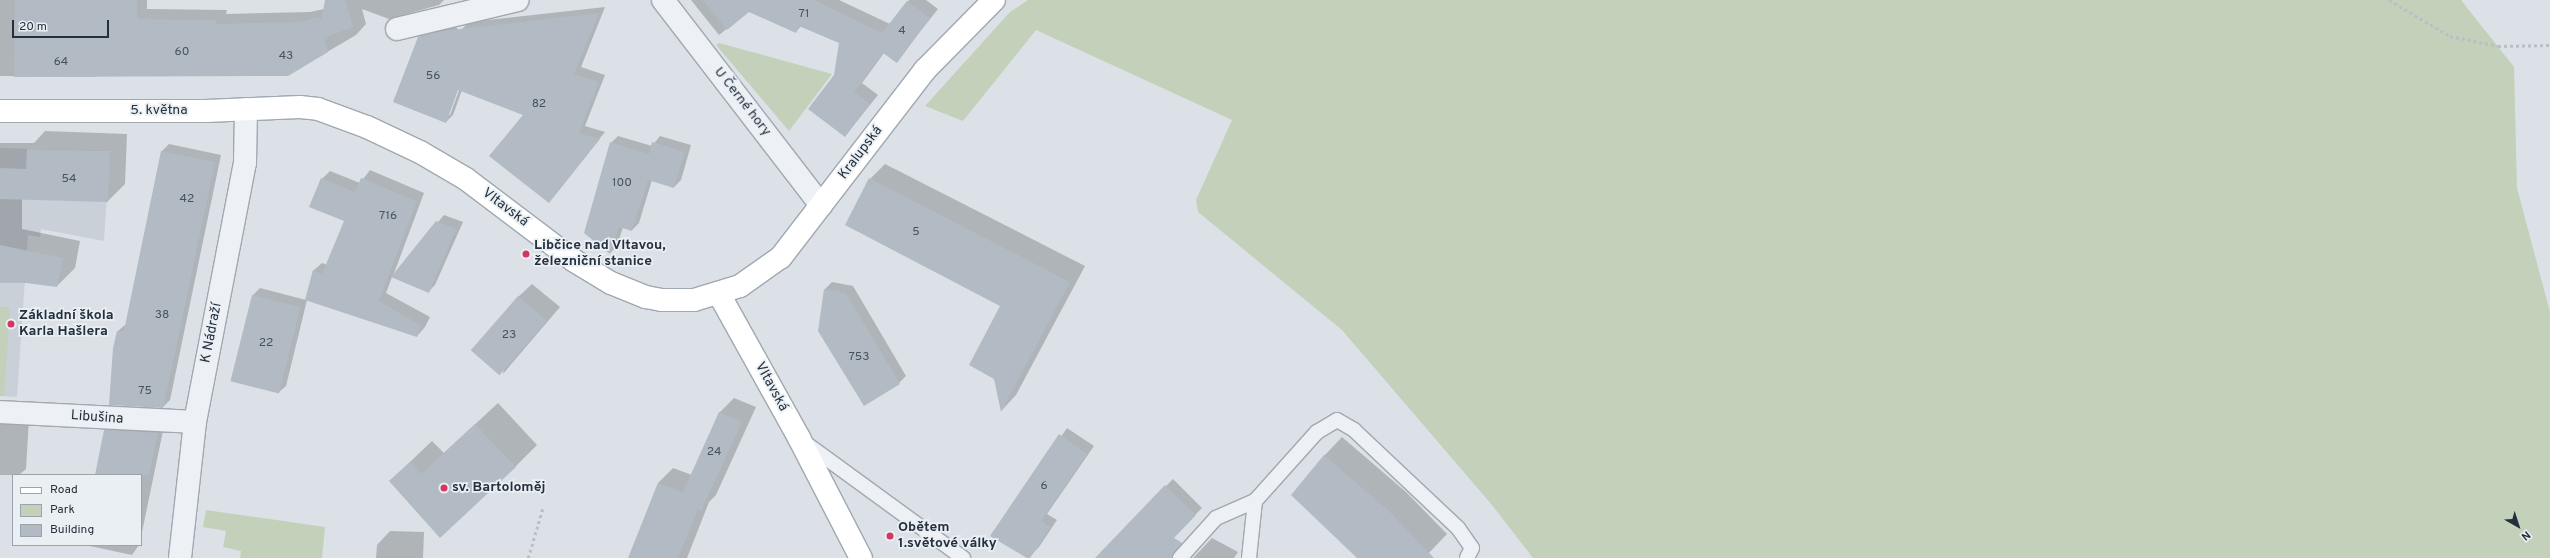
<!DOCTYPE html>
<html>
<head>
<meta charset="utf-8">
<style>
  body { margin:0 }
  #map { position:relative; width:2550px; height:558px; overflow:hidden; background:#dbe1e6; font-family:Overpass,sans-serif }
  div>[style] { position:absolute }
  .built>* { inset:0; background:#c9d0d8 }
  .green>* { inset:0; background:#c3d1bb }
  .shadow>* { inset:0; background:#0003 }
  .building>* { inset:0; background:#b2bac3; transform-origin:0 0 }
  .path>* { height:2.5px; margin-top:-1.25px; transform-origin:0; background:repeating-linear-gradient(90deg,#b9bfc5 0 3px,transparent 0 6px) }
  .roads { filter:drop-shadow(1px 0 #a0a8b0) drop-shadow(-1px 0 #a0a8b0) drop-shadow(0 1px #a0a8b0) drop-shadow(0 -1px #a0a8b0) }
  .lane>* { height:14px; margin:-7px; padding:0 7px; transform-origin:7px; border-radius:7px; background:#edf1f5 }
  .street>* { height:22px; margin:-11px; padding:0 11px; transform-origin:11px; border-radius:11px; background:#edf1f5 }
  .secondary>* { height:22px; margin:-11px; padding:0 11px; transform-origin:11px; border-radius:11px; background:#fff }
  .dots>* { width:11px; height:11px; translate:-50% -50%; box-sizing:border-box; border:2px solid #eaeff4; border-radius:50% }
  span { translate:-50% -50%; white-space:nowrap; text-align:center; line-height:1.15; -webkit-text-stroke:3.5px #eaeff4; paint-order:stroke }
  .number-label { font-size:12px; color:#48525e }
  .number-label span { -webkit-text-stroke-width:0 }
  .street-label { font-size:14px; color:#24303d }
  .poi-label { font-size:14px; color:#24303d; font-weight:700 }
  .left { translate:0 -50%; text-align:left }
  .legend { position:absolute; left:12px; top:474px; width:130px; height:72px; box-sizing:border-box; background:#eaeff4; border:1px solid #9ba3ab; margin:0; padding:5px 7px; list-style:none; font-size:12px; color:#24303d }
  .legend li { display:flex; align-items:center; gap:8px; height:20px }
  .legend b { width:20px; border:1px solid #9ba3ab }
  .north { position:absolute; left:2498px; top:506px; width:40px; height:40px; -webkit-text-stroke:3px #eaeff4; paint-order:stroke; rotate:141deg; font-size:11px; font-weight:700; line-height:16px; text-align:center; color:#24303d }
  .north::after { content:''; display:block; margin:auto; width:14px; height:18px; background:#24303d; clip-path:polygon(50% 0,100% 100%,50% 72%,0 100%) }
  .scale { position:absolute; left:12px; top:20px; width:97px; height:18px; box-sizing:border-box; border:2px solid #24303d; border-top:0; padding-left:5px; font-size:12px; line-height:14px; white-space:nowrap; color:#24303d; -webkit-text-stroke:3px #eaeff4; paint-order:stroke }
</style>
</head>
<body>
<div id="map">
  <div class="built">
    <i style="clip-path:polygon(0 148px,110px 151px,104px 241px,41px 229px,40px 237px,28px 235px,17px 397px,0 396px)"></i>
  </div>
  <div class="green">
    <i style="clip-path:polygon(1028px 0,2461px 0,2514px 67px,2517px 188px,2550px 312px,2550px 558px,1533px 558px,1492px 505px,1342px 330px,1198px 212px,1196px 200px,1232px 120px,1036px 30px,963px 121px,925px 106px,1010px 12px)"></i>
    <i style="clip-path:polygon(719px 43px,832px 74px,789px 131px,716px 45px)"></i>
    <i style="clip-path:polygon(0 307px,10px 307px,4px 396px,0 396px)"></i>
    <i style="clip-path:polygon(206px 510px,325px 527px,322px 558px,240px 558px,241px 551px,223px 547px,226px 531px,203px 527px)"></i>
  </div>
  <div class="shadow">
    <i style="clip-path:polygon(0 0,147px 0,147px 9px,227px 10px,226px 14px,310px 12px,324px 9px,326px 0,444px 0,439px 5px,389px 19px,362px 9px,366px 24px,356px 35px,288px 75px,96px 75px,95px 77px,0 76px)"></i>
    <i style="clip-path:polygon(691px 0,759px 0,753px 8px,719px 35px)"></i>
    <i style="clip-path:polygon(768px 0,839px 0,890px 24px,909px 0,926px 0,938px 9px,896px 62px,884px 53px,862px 83px,878px 95px,845px 136px,835px 75px,840px 43px,801px 26px,796px 32px)"></i>
    <i style="clip-path:polygon(evenodd,605px 7px,581px 67px,605px 75px,585px 126px,605px 132px,549px 201px,524px 114px,462px 90px,453px 115px,446px 122px,419px 37px,426px 30px,455px 23px,460px 36px,462px 29px,469px 22px,605px 7px,459px 85px,461px 85px,450px 115px,448px 115px,459px 85px)"></i>
    <i style="clip-path:polygon(45px 131px,127px 134px,125px 184px,108px 201px,22px 199px,22px 229px,80px 241px,75px 268px,57px 286px,26px 282px,0 282px,0 143px,34px 143px)"></i>
    <i style="clip-path:polygon(618px 136px,652px 146px,660px 136px,691px 145px,681px 180px,674px 187px,652px 180px,639px 223px,632px 230px,623px 227px,617px 246px,610px 253px,586px 233px,611px 143px)"></i>
    <i style="clip-path:polygon(169px 144px,221px 155px,170px 400px,163px 407px,118px 331px,126px 324px,162px 151px)"></i>
    <i style="clip-path:polygon(885px 164px,1085px 266px,1016px 395px,1002px 410px,1001px 306px,870px 179px)"></i>
    <i style="clip-path:polygon(370px 170px,424px 193px,393px 276px,444px 215px,463px 222px,435px 285px,428px 292px,392px 277px,386px 293px,430px 317px,425px 327px,417px 336px,307px 300px,286px 386px,279px 392px,253px 295px,260px 288px,306px 300px,313px 271px,322px 263px,327px 265px,345px 221px,322px 179px,330px 171px,360px 183px)"></i>
    <i style="clip-path:polygon(832px 282px,853px 286px,906px 376px,899px 383px,825px 289px)"></i>
    <i style="clip-path:polygon(532px 284px,560px 307px,503px 374px,518px 297px)"></i>
    <i style="clip-path:polygon(734px 398px,756px 407px,716px 495px,709px 502px,687px 558px,629px 558px,658px 483px,673px 468px,692px 475px,719px 413px)"></i>
    <i style="clip-path:polygon(498px 403px,537px 445px,515px 467px,390px 481px,432px 441px,444px 453px)"></i>
    <i style="clip-path:polygon(0 416px,29px 419px,26px 469px,19px 475px,0 475px)"></i>
    <i style="clip-path:polygon(112px 423px,164px 426px,141px 537px,141px 475px,96px 475px,105px 430px)"></i>
    <i style="clip-path:polygon(1067px 428px,1094px 446px,1047px 514px,1057px 520px,1039px 547px,1032px 554px,992px 536px)"></i>
    <i style="clip-path:polygon(1342px 437px,1406px 492px,1447px 534px,1424px 558px,1358px 558px,1324px 456px)"></i>
    <i style="clip-path:polygon(1173px 479px,1202px 508px,1152px 558px,1096px 558px)"></i>
    <i style="clip-path:polygon(390px 531px,424px 532px,423px 558px,376px 558px,377px 545px)"></i>
    <i style="clip-path:polygon(1212px 538px,1238px 552px,1234px 558px,1193px 558px)"></i>
    <i style="clip-path:polygon(85px 545px,139px 545px,132px 555px)"></i>
  </div>
  <div class="building">
    <i style="clip-path:polygon(15px 0,137px 0,137px 19px,216px 20px,216px 24px,299px 22px,319px 17px,321px 22px,325px 0,345px 0,353px 27px,324px 38px,328px 52px,288px 76px,14px 77px)"></i>
    <i style="clip-path:polygon(703px 0,814px 0,882px 33px,907px 1px,930px 18px,897px 63px,883px 53px,854px 92px,870px 104px,845px 137px,808px 109px,834px 75px,839px 43px,799px 26px,796px 33px,749px 12px,727px 30px)"></i>
    <i style="clip-path:polygon(599px 13px,574px 74px,599px 82px,579px 133px,600px 139px,549px 203px,489px 156px,523px 115px,458px 90px,446px 123px,393px 102px,418px 37px,443px 31px)"></i>
    <i style="clip-path:polygon(610px 142px,649px 154px,652px 142px,685px 152px,674px 188px,648px 180px,632px 231px,619px 227px,610px 254px,584px 233px)"></i>
    <i style="clip-path:polygon(27px 149px,110px 151px,108px 202px,0 199px,0 168px,26px 169px)"></i>
    <i style="clip-path:polygon(161px 151px,215px 162px,164px 405px,163px 408px,109px 405px,113px 348px,117px 331px,124px 331px)"></i>
    <i style="clip-path:polygon(321px 178px,355px 192px,361px 178px,417px 201px,379px 301px,422px 326px,417px 337px,305px 300px,313px 270px,322px 274px,344px 221px,309px 207px)"></i>
    <i style="clip-path:polygon(869px 178px,1070px 282px,1001px 412px,994px 379px,969px 365px,1000px 306px,845px 225px)"></i>
    <i style="clip-path:polygon(436px 221px,456px 229px,429px 293px,391px 277px)"></i>
    <i style="clip-path:polygon(0 245px,63px 258px,57px 287px,26px 283px,0 283px)"></i>
    <i style="clip-path:polygon(824px 289px,846px 293px,900px 384px,864px 406px,818px 331px)"></i>
    <i style="left:252px;top:295px;width:50px;height:89px;rotate:14deg"></i>
    <i style="left:518px;top:296px;width:38px;height:72px;rotate:41deg"></i>
    <i style="clip-path:polygon(719px 412px,742px 422px,701px 511px,698px 509px,678px 558px,628px 558px,658px 483px,683px 492px)"></i>
    <i style="clip-path:polygon(475px 424px,516px 467px,440px 538px,389px 481px,410px 462px,421px 474px)"></i>
    <i style="clip-path:polygon(104px 430px,158px 433px,149px 475px,95px 475px)"></i>
    <i style="clip-path:polygon(1059px 434px,1087px 454px,1041px 521px,1051px 527px,1030px 558px,1027px 558px,990px 536px)"></i>
    <i style="clip-path:polygon(1324px 455px,1388px 510px,1434px 558px,1357px 558px,1291px 495px)"></i>
    <i style="clip-path:polygon(1165px 485px,1196px 515px,1174px 538px,1182px 543px,1172px 558px,1095px 558px)"></i>
  </div>
  <div class="path">
    <i style="left:2389px;top:0;width:71px;rotate:30.5deg"></i>
    <i style="left:2450px;top:36px;width:49px;rotate:11.8deg"></i>
    <i style="left:2498px;top:46px;width:52px;rotate:-1.1deg"></i>
    <i style="left:528px;top:558px;width:53px;rotate:-73.6deg"></i>
  </div>
  <div class="roads">
    <div class="lane">
      <i style="left:804px;top:442px;width:197px;rotate:36.1deg"></i>
      <i style="left:1180px;top:558px;width:54px;rotate:-48deg"></i>
      <i style="left:1216px;top:518px;width:43px;rotate:-23.6deg"></i>
      <i style="left:1255px;top:501px;width:93px;rotate:-48.1deg"></i>
      <i style="left:1317px;top:432px;width:23px;rotate:-31deg"></i>
      <i style="left:1337px;top:420px;width:20px;rotate:30deg"></i>
      <i style="left:1354px;top:430px;width:143px;rotate:43.3deg"></i>
      <i style="left:1458px;top:528px;width:24px;rotate:55deg"></i>
      <i style="left:1472px;top:548px;width:11px;rotate:117deg"></i>
      <i style="left:1249px;top:558px;width:57px;rotate:-84deg"></i>
    </div>
    <div class="street">
      <i style="left:663px;top:0;width:259px;rotate:52.4deg"></i>
      <i style="left:397px;top:29px;width:124px;rotate:-13.5deg"></i>
      <i style="left:0;top:412px;width:195px;rotate:2.9deg"></i>
      <i style="left:180px;top:558px;width:137px;rotate:-83.7deg"></i>
      <i style="left:195px;top:422px;width:264px;rotate:-79.1deg"></i>
      <i style="left:245px;top:163px;width:54px;rotate:-88.9deg"></i>
    </div>
    <div class="secondary">
      <i style="left:0;top:111px;width:206px"></i>
      <i style="left:206px;top:111px;width:94px;rotate:-2.4deg"></i>
      <i style="left:300px;top:107px;width:18px;rotate:6deg"></i>
      <i style="left:318px;top:109px;width:52px;rotate:20.2deg"></i>
      <i style="left:367px;top:127px;width:59px;rotate:25.3deg"></i>
      <i style="left:420px;top:152px;width:53px;rotate:30.4deg"></i>
      <i style="left:466px;top:179px;width:134px;rotate:37.1deg"></i>
      <i style="left:573px;top:260px;width:44px;rotate:31.2deg"></i>
      <i style="left:611px;top:283px;width:38px;rotate:22deg"></i>
      <i style="left:646px;top:297px;width:16px;rotate:11deg"></i>
      <i style="left:662px;top:300px;width:32px"></i>
      <i style="left:694px;top:300px;width:48px;rotate:-16.9deg"></i>
      <i style="left:740px;top:286px;width:50px;rotate:-35.3deg"></i>
      <i style="left:781px;top:257px;width:236px;rotate:-52.4deg"></i>
      <i style="left:925px;top:70px;width:98px;rotate:-45.4deg"></i>
      <i style="left:719px;top:294px;width:165px;rotate:60.9deg"></i>
      <i style="left:799px;top:438px;width:135px;rotate:62.7deg"></i>
    </div>
  </div>
  <div class="dots">
    <i style="left:526px;top:254px;background:#d53662"></i>
    <i style="left:11px;top:324px;background:#d53662"></i>
    <i style="left:444px;top:488px;background:#d53662"></i>
    <i style="left:890px;top:536px;background:#d53662"></i>
  </div>
  <div class="number-label">
    <span style="left:804px;top:15px">71</span>
    <span style="left:902px;top:32px">4</span>
    <span style="left:182px;top:53px">60</span>
    <span style="left:286px;top:57px">43</span>
    <span style="left:61px;top:63px">64</span>
    <span style="left:433px;top:77px">56</span>
    <span style="left:539px;top:105px">82</span>
    <span style="left:69px;top:180px">54</span>
    <span style="left:622px;top:184px">100</span>
    <span style="left:187px;top:200px">42</span>
    <span style="left:388px;top:217px">716</span>
    <span style="left:916px;top:233px">5</span>
    <span style="left:162px;top:316px">38</span>
    <span style="left:509px;top:336px">23</span>
    <span style="left:266px;top:344px">22</span>
    <span style="left:859px;top:358px">753</span>
    <span style="left:145px;top:392px">75</span>
    <span style="left:714px;top:453px">24</span>
    <span style="left:1044px;top:487px">6</span>
  </div>
  <div class="street-label">
    <span style="left:742px;top:102px;rotate:52deg">U Černé hory</span>
    <span style="left:159px;top:111px">5. května</span>
    <span style="left:861px;top:153px;rotate:-53deg">Kralupská</span>
    <span style="left:505px;top:208px;rotate:37deg">Vltavská</span>
    <span style="left:212px;top:333px;rotate:-79deg">K Nádraží</span>
    <span style="left:771px;top:387px;rotate:61deg">Vltavská</span>
    <span style="left:97px;top:418px;rotate:4deg">Libušina</span>
  </div>
  <div class="poi-label">
    <span class="left" style="left:534px;top:254px">Libčice nad Vltavou,<br>železniční stanice</span>
    <span class="left" style="left:19px;top:324px">Základní škola<br>Karla Hašlera</span>
    <span class="left" style="left:452px;top:488px">sv. Bartoloměj</span>
    <span class="left" style="left:898px;top:536px">Obětem<br>1.světové války</span>
  </div>
  <ul class="legend">
  <li><b style="height:5px;background:#fff"></b>Road</li>
  <li><b style="height:11px;background:#c3d1bb"></b>Park</li>
  <li><b style="height:11px;background:#b2bac3"></b>Building</li>
  </ul>
  <div class="north">N</div>
  <div class="scale">20 m</div>
</div>
</body>
</html>
